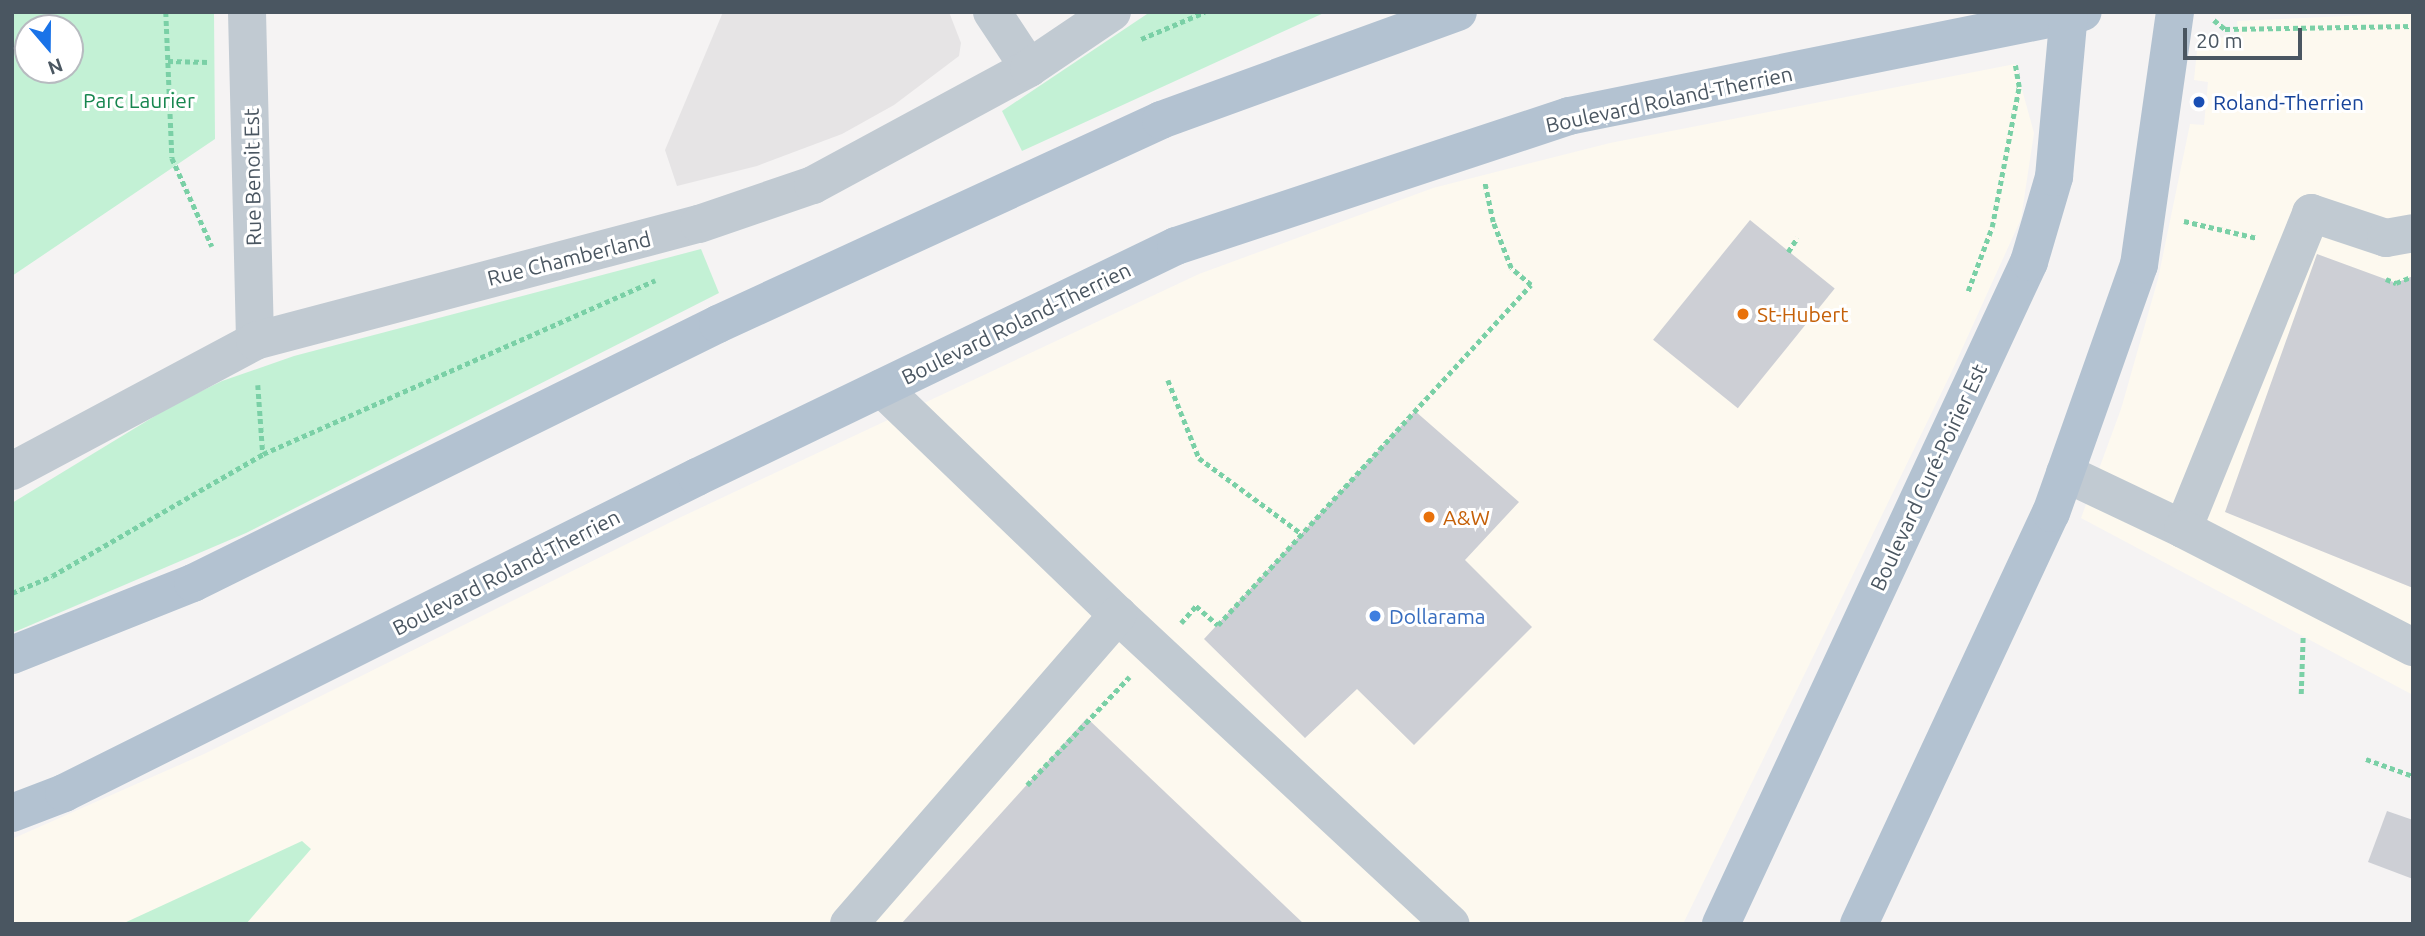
<!DOCTYPE html>
<html>
<head>
<meta charset="utf-8">
<style>
  body { margin:0 }
  #map { position:relative; width:2425px; height:936px; overflow:hidden; background:#f5f3f3; font-family:Ubuntu,sans-serif }
  div>[style] { position:absolute }
  .commercial>* { inset:0; background:#fdf9ef }
  .education>* { inset:0; background:#e6e4e5 }
  .green>* { inset:0; background:#c3f1d5 }
  .building>* { inset:0; background:#cdcfd5; transform-origin:0 0 }
  .path>* { height:4.5px; margin-top:-2.25px; transform-origin:0; background:repeating-linear-gradient(90deg,#7ad0a6 0 5px,transparent 0 8.5px) }
  .minor>* { height:38px; margin:-19px; padding:0 19px; transform-origin:19px; border-radius:19px; background:#c1cad2 }
  .major>* { height:38px; margin:-19px; padding:0 19px; transform-origin:19px; border-radius:19px; background:#b3c2d1 }
  .dots>* { width:19px; height:19px; translate:-50% -50%; box-sizing:border-box; border:4px solid #fff; border-radius:50% }
  span { translate:-50% -50%; white-space:nowrap; text-align:center; line-height:1.15; -webkit-text-stroke:6px #fff; paint-order:stroke }
  .street-label { font-size:21px; color:#4a5661 }
  .park-label { font-size:21px; color:#17864f }
  .transit-label { font-size:21px; color:#164399 }
  .left { translate:0 -50%; text-align:left }
  .food-label { font-size:21px; color:#c56008 }
  .shop-label { font-size:21px; color:#366cbe }
  .frame { position:absolute; inset:0; border:14px solid #4a5661; pointer-events:none }
  .north { position:absolute; left:14px; top:14px; width:70px; height:70px; box-sizing:border-box; background:#fff; border:2px solid #b7bbc0; border-radius:50%; rotate:160deg; font-size:19px; font-weight:700; line-height:28px; text-align:center; color:#4a5661 }
  .north::after { content:''; display:block; margin:auto; width:24px; height:32px; background:#1a73e8; clip-path:polygon(50% 0,100% 100%,50% 72%,0 100%) }
  .scale { position:absolute; left:2183px; top:28px; width:119px; height:32px; box-sizing:border-box; border:4px solid #4a5661; border-top:0; padding-left:9px; font-size:21px; line-height:24px; white-space:nowrap; color:#4a5661; -webkit-text-stroke:5px #fff; paint-order:stroke }
</style>
</head>
<body>
<div id="map">
  <div class="commercial">
    <i style="clip-path:polygon(2413px 13px,2413px 695px,2081px 518px,2121px 409px,2158px 279px,2190px 124px,2204px 125px,2208px 82px,2194px 80px,2198px 40px,2238px 36px,2237px 21px)"></i>
    <i style="clip-path:polygon(2015px 64px,2034px 133px,2021px 219px,1952px 371px,1683px 924px,12px 924px,12px 839px,204px 754px,679px 518px,1199px 274px,1433px 188px,1610px 143px)"></i>
  </div>
  <div class="education">
    <i style="clip-path:polygon(723px 12px,949px 12px,961px 43px,959px 56px,894px 105px,842px 134px,757px 166px,677px 186px,665px 150px)"></i>
  </div>
  <div class="green">
    <i style="clip-path:polygon(evenodd,12px 12px,214px 12px,215px 139px,12px 276px,12px 12px,70px 28px,70px 70px,28px 70px,28px 28px,70px 28px)"></i>
    <i style="clip-path:polygon(1150px 12px,1326px 12px,1022px 151px,1002px 111px)"></i>
    <i style="clip-path:polygon(701px 249px,719px 293px,246px 533px,12px 633px,12px 503px,173px 405px,222px 381px,294px 356px)"></i>
    <i style="clip-path:polygon(302px 841px,311px 849px,246px 924px,122px 924px)"></i>
  </div>
  <div class="building">
    <i style="left:1750px;top:220px;width:109px;height:154px;rotate:39deg"></i>
    <i style="clip-path:polygon(2317px 254px,2396px 283px,2413px 276px,2413px 588px,2225px 512px)"></i>
    <i style="clip-path:polygon(1415px 411px,1519px 502px,1465px 560px,1532px 627px,1414px 745px,1357px 689px,1305px 738px,1204px 639px)"></i>
    <i style="clip-path:polygon(1087px 718px,1304px 924px,901px 924px)"></i>
    <i style="clip-path:polygon(2387px 811px,2413px 820px,2413px 879px,2368px 862px)"></i>
  </div>
  <div class="path">
    <i style="left:166px;top:12px;width:146px;rotate:87.6deg"></i>
    <i style="left:172px;top:158px;width:97px;rotate:65.6deg"></i>
    <i style="left:2214px;top:20px;width:14px;rotate:39deg"></i>
    <i style="left:2225px;top:29px;width:188px;rotate:-0.9deg"></i>
    <i style="left:1141px;top:39px;width:69px;rotate:-22.9deg"></i>
    <i style="left:168px;top:61px;width:41px;rotate:1.4deg"></i>
    <i style="left:2184px;top:221px;width:75px;rotate:13.1deg"></i>
    <i style="left:1788px;top:252px;width:17px;rotate:-57deg"></i>
    <i style="left:2386px;top:279px;width:11px;rotate:22deg"></i>
    <i style="left:2396px;top:283px;width:18px;rotate:-22deg"></i>
    <i style="left:1968px;top:291px;width:68px;rotate:-69.4deg"></i>
    <i style="left:1992px;top:227px;width:143px;rotate:-79.1deg"></i>
    <i style="left:2019px;top:87px;width:22px;rotate:-100deg"></i>
    <i style="left:1168px;top:380px;width:84px;rotate:68.3deg"></i>
    <i style="left:1199px;top:458px;width:128px;rotate:36.4deg"></i>
    <i style="left:258px;top:385px;width:69px;rotate:85.9deg"></i>
    <i style="left:12px;top:593px;width:43px;rotate:-23deg"></i>
    <i style="left:52px;top:576px;width:244px;rotate:-30deg"></i>
    <i style="left:263px;top:454px;width:429px;rotate:-23.9deg"></i>
    <i style="left:1181px;top:623px;width:23px;rotate:-49deg"></i>
    <i style="left:1196px;top:606px;width:29px;rotate:41deg"></i>
    <i style="left:1218px;top:625px;width:462px;rotate:-47.4deg"></i>
    <i style="left:1531px;top:285px;width:26px;rotate:-140deg"></i>
    <i style="left:1511px;top:268px;width:49px;rotate:-111.4deg"></i>
    <i style="left:1493px;top:222px;width:40px;rotate:-102deg"></i>
    <i style="left:2301px;top:694px;width:59px;rotate:-88.1deg"></i>
    <i style="left:2366px;top:759px;width:50px;rotate:19.9deg"></i>
    <i style="left:1027px;top:785px;width:149px;rotate:-46.6deg"></i>
  </div>
  <div class="minor">
    <i style="left:247px;top:12px;width:329px;rotate:88.6deg"></i>
    <i style="left:992px;top:12px;width:67px;rotate:56.5deg"></i>
    <i style="left:882px;top:388px;width:327px;rotate:43.9deg"></i>
    <i style="left:1118px;top:615px;width:454px;rotate:42.9deg"></i>
    <i style="left:12px;top:471px;width:276px;rotate:-28.1deg"></i>
    <i style="left:255px;top:341px;width:459px;rotate:-14.8deg"></i>
    <i style="left:699px;top:224px;width:120px;rotate:-18.9deg"></i>
    <i style="left:813px;top:185px;width:246px;rotate:-28.4deg"></i>
    <i style="left:1029px;top:68px;width:100px;rotate:-34deg"></i>
    <i style="left:2065px;top:473px;width:131px;rotate:25.4deg"></i>
    <i style="left:2183px;top:529px;width:341px;rotate:-67.9deg"></i>
    <i style="left:2311px;top:213px;width:79px;rotate:18.4deg"></i>
    <i style="left:2386px;top:238px;width:27px;rotate:-10deg"></i>
    <i style="left:2183px;top:529px;width:259px;rotate:27.2deg"></i>
    <i style="left:849px;top:924px;width:410px;rotate:-49deg"></i>
  </div>
  <div class="major">
    <i style="left:12px;top:655px;width:195px;rotate:-21.7deg"></i>
    <i style="left:193px;top:583px;width:585px;rotate:-26.26deg"></i>
    <i style="left:718px;top:324px;width:488px;rotate:-24.7deg"></i>
    <i style="left:1161px;top:120px;width:316px;rotate:-20deg"></i>
    <i style="left:12px;top:813px;width:56px;rotate:-21deg"></i>
    <i style="left:64px;top:793px;width:707px;rotate:-26.53deg"></i>
    <i style="left:697px;top:477px;width:532px;rotate:-25.75deg"></i>
    <i style="left:1176px;top:246px;width:414px;rotate:-18.3deg"></i>
    <i style="left:1569px;top:116px;width:524px;rotate:-11.44deg"></i>
    <i style="left:1721px;top:924px;width:730px;rotate:-65.05deg"></i>
    <i style="left:2029px;top:262px;width:89px;rotate:-73.6deg"></i>
    <i style="left:2054px;top:177px;width:166px;rotate:-84.8deg"></i>
    <i style="left:1859px;top:924px;width:454px;rotate:-65deg"></i>
    <i style="left:2051px;top:513px;width:263px;rotate:-70.5deg"></i>
    <i style="left:2139px;top:265px;width:256px;rotate:-81.9deg"></i>
  </div>
  <div class="dots">
    <i style="left:2199px;top:102px;background:#1a4fb4"></i>
    <i style="left:1743px;top:314px;background:#e8710a"></i>
    <i style="left:1429px;top:517px;background:#e8710a"></i>
    <i style="left:1375px;top:616px;background:#3f7fe0"></i>
  </div>
  <div class="street-label">
    <span style="left:1669px;top:99px;rotate:-12deg">Boulevard Roland-Therrien</span>
    <span style="left:252px;top:177px;rotate:-91deg">Rue Benoit Est</span>
    <span style="left:569px;top:258px;rotate:-14deg">Rue Chamberland</span>
    <span style="left:1016px;top:323px;rotate:-26deg">Boulevard Roland-Therrien</span>
    <span style="left:1928px;top:477px;rotate:-65deg">Boulevard Curé-Poirier Est</span>
    <span style="left:506px;top:572px;rotate:-27deg">Boulevard Roland-Therrien</span>
  </div>
  <div class="park-label">
    <span style="left:139px;top:100px">Parc Laurier</span>
  </div>
  <div class="transit-label">
    <span class="left" style="left:2213px;top:102px">Roland-Therrien</span>
  </div>
  <div class="food-label">
    <span class="left" style="left:1757px;top:314px">St-Hubert</span>
    <span class="left" style="left:1443px;top:517px">A&amp;W</span>
  </div>
  <div class="shop-label">
    <span class="left" style="left:1389px;top:616px">Dollarama</span>
  </div>
  <div class="frame"></div>
  <div class="north">N</div>
  <div class="scale">20 m</div>
</div>
</body>
</html>
